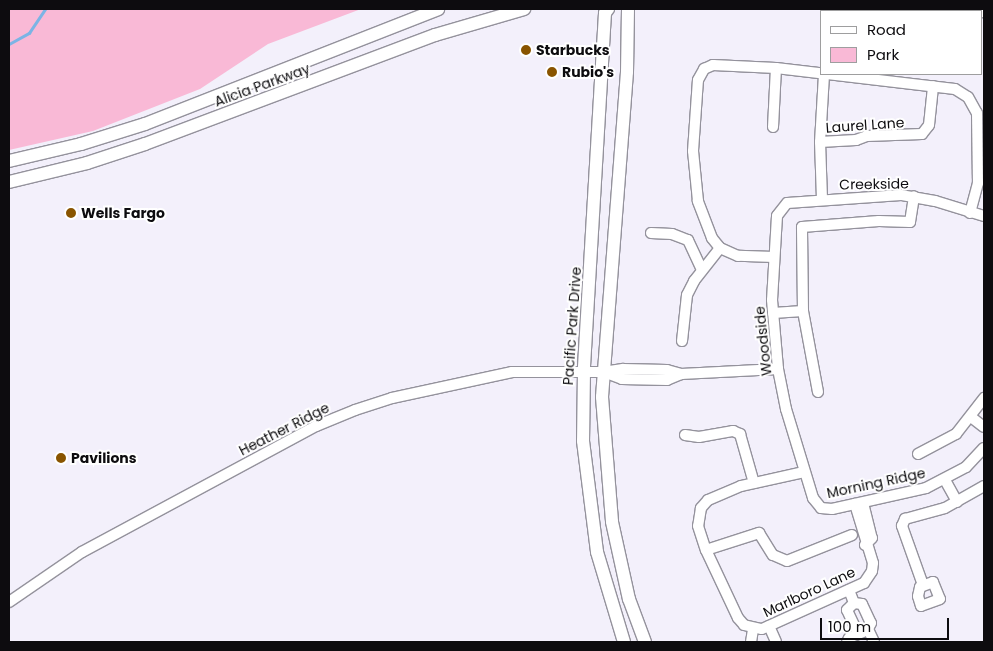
<!DOCTYPE html>
<html>
<head>
<meta charset="utf-8">
<style>
  body { margin:0 }
  #map { position:relative; width:993px; height:651px; overflow:hidden; background:#f3f0fb; font-family:Poppins,sans-serif }
  div>[style] { position:absolute }
  .green>* { inset:0; background:#f9b9d6 }
  .stream>* { height:2.5px; margin:-1.25px; padding:0 1.25px; transform-origin:1.25px; border-radius:1.25px; background:#7bb4e5 }
  .roads { filter:drop-shadow(1px 0 #94929c) drop-shadow(-1px 0 #94929c) drop-shadow(0 1px #94929c) drop-shadow(0 -1px #94929c) }
  .minor>* { height:10px; margin:-5px; padding:0 5px; transform-origin:5px; border-radius:5px; background:#fff }
  .major>* { height:12px; margin:-6px; padding:0 6px; transform-origin:6px; border-radius:6px; background:#fff }
  .dots>* { width:14px; height:14px; translate:-50% -50%; box-sizing:border-box; border:2px solid #fff; border-radius:50% }
  span { translate:-50% -50%; white-space:nowrap; text-align:center; line-height:1.15; -webkit-text-stroke:4px #fff; paint-order:stroke }
  .poi-label { font-size:14px; color:#0d0c0f; font-weight:700 }
  .left { translate:0 -50%; text-align:left }
  .street-label { font-size:14px; color:#0d0c0f }
  .frame { position:absolute; inset:0; border:10px solid #0d0c0f; pointer-events:none }
  .legend { position:absolute; left:820px; top:10px; width:162px; height:65px; box-sizing:border-box; background:#fff; border:1px solid #9e9e9f; margin:0; padding:6px 9px; list-style:none; font-size:15px; color:#0d0c0f }
  .legend li { display:flex; align-items:center; gap:10px; height:25px }
  .legend b { width:25px; border:1px solid #9e9e9f }
  .scale { position:absolute; left:820px; top:618px; width:129px; height:22px; box-sizing:border-box; border:2px solid #0d0c0f; border-top:0; padding-left:6px; font-size:15px; line-height:18px; white-space:nowrap; color:#0d0c0f; -webkit-text-stroke:4px #fff; paint-order:stroke }
</style>
</head>
<body>
<div id="map">
  <div class="green">
    <i style="clip-path:polygon(9px 9px,361px 9px,268px 44px,200px 89px,93px 131px,9px 150px)"></i>
  </div>
  <div class="stream">
    <i style="left:9px;top:44px;width:23px;rotate:-29deg"></i>
    <i style="left:29px;top:33px;width:29px;rotate:-56deg"></i>
  </div>
  <div class="roads">
    <div class="minor">
      <i style="left:773px;top:127px;width:59px;rotate:-87.1deg"></i>
      <i style="left:820px;top:142px;width:36px;rotate:-3deg"></i>
      <i style="left:856px;top:140px;width:12px;rotate:-20deg"></i>
      <i style="left:867px;top:136px;width:55px;rotate:-2.1deg"></i>
      <i style="left:922px;top:134px;width:11px;rotate:-52deg"></i>
      <i style="left:929px;top:125px;width:39px;rotate:-84deg"></i>
      <i style="left:822px;top:199px;width:57px;rotate:-92deg"></i>
      <i style="left:820px;top:142px;width:68px;rotate:-86.6deg"></i>
      <i style="left:984px;top:216px;width:51px;rotate:-163deg"></i>
      <i style="left:935px;top:201px;width:35px;rotate:-170deg"></i>
      <i style="left:901px;top:195px;width:114px;rotate:176deg"></i>
      <i style="left:787px;top:203px;width:16px;rotate:128deg"></i>
      <i style="left:777px;top:216px;width:84px;rotate:93.4deg"></i>
      <i style="left:772px;top:300px;width:69px;rotate:85deg"></i>
      <i style="left:778px;top:369px;width:41px;rotate:78.7deg"></i>
      <i style="left:786px;top:409px;width:93px;rotate:73.1deg"></i>
      <i style="left:813px;top:498px;width:13px;rotate:51deg"></i>
      <i style="left:821px;top:508px;width:11px;rotate:5deg"></i>
      <i style="left:832px;top:509px;width:96px;rotate:-12.6deg"></i>
      <i style="left:926px;top:488px;width:45px;rotate:-27.7deg"></i>
      <i style="left:966px;top:467px;width:26px;rotate:-47deg"></i>
      <i style="left:651px;top:233px;width:21px;rotate:3deg"></i>
      <i style="left:672px;top:234px;width:17px;rotate:21deg"></i>
      <i style="left:688px;top:240px;width:33px;rotate:65deg"></i>
      <i style="left:774px;top:257px;width:36px;rotate:-178deg"></i>
      <i style="left:738px;top:256px;width:20px;rotate:-156deg"></i>
      <i style="left:720px;top:248px;width:13px;rotate:-129deg"></i>
      <i style="left:712px;top:238px;width:40px;rotate:-111deg"></i>
      <i style="left:698px;top:201px;width:50px;rotate:-95.7deg"></i>
      <i style="left:693px;top:151px;width:71px;rotate:-86deg"></i>
      <i style="left:698px;top:80px;width:13px;rotate:-61deg"></i>
      <i style="left:704px;top:69px;width:10px;rotate:-24deg"></i>
      <i style="left:713px;top:65px;width:63px;rotate:2.7deg"></i>
      <i style="left:776px;top:68px;width:180px;rotate:6.7deg"></i>
      <i style="left:955px;top:89px;width:15px;rotate:32deg"></i>
      <i style="left:968px;top:97px;width:18px;rotate:61deg"></i>
      <i style="left:977px;top:113px;width:70px;rotate:89.2deg"></i>
      <i style="left:978px;top:183px;width:31px;rotate:105deg"></i>
      <i style="left:773px;top:313px;width:30px;rotate:-4deg"></i>
      <i style="left:682px;top:341px;width:46px;rotate:-83.8deg"></i>
      <i style="left:687px;top:295px;width:16px;rotate:-63deg"></i>
      <i style="left:694px;top:281px;width:42px;rotate:-51.8deg"></i>
      <i style="left:604px;top:372px;width:19px;rotate:21deg"></i>
      <i style="left:622px;top:379px;width:45px;rotate:1.3deg"></i>
      <i style="left:667px;top:380px;width:15px;rotate:-23deg"></i>
      <i style="left:681px;top:374px;width:97px;rotate:-3deg"></i>
      <i style="left:818px;top:392px;width:82px;rotate:-100.5deg"></i>
      <i style="left:803px;top:311px;width:84px;rotate:-90.7deg"></i>
      <i style="left:802px;top:227px;width:77px;rotate:-4.5deg"></i>
      <i style="left:879px;top:221px;width:31px;rotate:2deg"></i>
      <i style="left:910px;top:222px;width:26px;rotate:-81deg"></i>
      <i style="left:971px;top:417px;width:16px;rotate:38deg"></i>
      <i style="left:685px;top:435px;width:14px;rotate:8deg"></i>
      <i style="left:699px;top:437px;width:35px;rotate:-10deg"></i>
      <i style="left:733px;top:431px;width:8px;rotate:23deg"></i>
      <i style="left:740px;top:434px;width:51px;rotate:74.1deg"></i>
      <i style="left:918px;top:454px;width:43px;rotate:-27.8deg"></i>
      <i style="left:956px;top:434px;width:46px;rotate:-52.1deg"></i>
      <i style="left:804px;top:472px;width:65px;rotate:167.5deg"></i>
      <i style="left:741px;top:486px;width:36px;rotate:157deg"></i>
      <i style="left:708px;top:500px;width:11px;rotate:131deg"></i>
      <i style="left:701px;top:508px;width:18px;rotate:99deg"></i>
      <i style="left:698px;top:526px;width:25px;rotate:72deg"></i>
      <i style="left:706px;top:550px;width:75px;rotate:64.8deg"></i>
      <i style="left:738px;top:618px;width:9px;rotate:49deg"></i>
      <i style="left:744px;top:625px;width:18px;rotate:13deg"></i>
      <i style="left:762px;top:629px;width:112px;rotate:-24.3deg"></i>
      <i style="left:864px;top:583px;width:14px;rotate:-56deg"></i>
      <i style="left:872px;top:571px;width:8px;rotate:-83deg"></i>
      <i style="left:873px;top:563px;width:62px;rotate:-107deg"></i>
      <i style="left:945px;top:480px;width:25px;rotate:61deg"></i>
      <i style="left:863px;top:503px;width:36px;rotate:76deg"></i>
      <i style="left:872px;top:538px;width:10px;rotate:135deg"></i>
      <i style="left:706px;top:550px;width:56px;rotate:-17.8deg"></i>
      <i style="left:759px;top:533px;width:26px;rotate:58deg"></i>
      <i style="left:773px;top:555px;width:15px;rotate:23deg"></i>
      <i style="left:787px;top:561px;width:70px;rotate:-21.8deg"></i>
      <i style="left:933px;top:582px;width:18px;rotate:68deg"></i>
      <i style="left:940px;top:599px;width:20px;rotate:160deg"></i>
      <i style="left:921px;top:606px;width:10px;rotate:-107deg"></i>
      <i style="left:918px;top:596px;width:9px;rotate:-77deg"></i>
      <i style="left:920px;top:587px;width:14px;rotate:-21deg"></i>
      <i style="left:923px;top:585px;width:63px;rotate:-109.6deg"></i>
      <i style="left:902px;top:526px;width:8px;rotate:-67deg"></i>
      <i style="left:905px;top:519px;width:41px;rotate:-15.4deg"></i>
      <i style="left:945px;top:508px;width:45px;rotate:-29.4deg"></i>
      <i style="left:849px;top:590px;width:14px;rotate:69deg"></i>
      <i style="left:854px;top:603px;width:8px;rotate:7deg"></i>
      <i style="left:862px;top:604px;width:21px;rotate:65deg"></i>
      <i style="left:871px;top:623px;width:7px;rotate:117deg"></i>
      <i style="left:868px;top:629px;width:14px;rotate:65deg"></i>
      <i style="left:9px;top:602px;width:88px;rotate:-34.4deg"></i>
      <i style="left:82px;top:552px;width:266px;rotate:-28.3deg"></i>
      <i style="left:316px;top:426px;width:42px;rotate:-22.3deg"></i>
      <i style="left:355px;top:410px;width:39px;rotate:-18deg"></i>
      <i style="left:392px;top:398px;width:123px;rotate:-12.2deg"></i>
      <i style="left:512px;top:372px;width:91px"></i>
      <i style="left:603px;top:372px;width:20px;rotate:-9deg"></i>
      <i style="left:623px;top:369px;width:44px;rotate:1.3deg"></i>
      <i style="left:667px;top:370px;width:15px;rotate:16deg"></i>
      <i style="left:854px;top:603px;width:10px;rotate:135deg"></i>
      <i style="left:847px;top:610px;width:26px;rotate:65deg"></i>
      <i style="left:769px;top:626px;width:17px;rotate:66deg"></i>
      <i style="left:751px;top:642px;width:13px;rotate:-81deg"></i>
      <i style="left:847px;top:642px;width:4px;rotate:-63deg"></i>
      <i style="left:849px;top:638px;width:15px;rotate:-23deg"></i>
    </div>
    <div class="major">
      <i style="left:608px;top:9px;width:5px;rotate:127deg"></i>
      <i style="left:605px;top:13px;width:359px;rotate:93.4deg"></i>
      <i style="left:584px;top:371px;width:70px;rotate:90.8deg"></i>
      <i style="left:583px;top:441px;width:112px;rotate:82.8deg"></i>
      <i style="left:597px;top:552px;width:94px;rotate:73.3deg"></i>
      <i style="left:628px;top:9px;width:63px;rotate:90.9deg"></i>
      <i style="left:627px;top:72px;width:326px;rotate:94.4deg"></i>
      <i style="left:602px;top:397px;width:125px;rotate:85.4deg"></i>
      <i style="left:612px;top:522px;width:79px;rotate:77.6deg"></i>
      <i style="left:629px;top:599px;width:46px;rotate:69.6deg"></i>
      <i style="left:959px;top:9px;width:25px;rotate:5deg"></i>
      <i style="left:9px;top:161px;width:74px;rotate:-13.3deg"></i>
      <i style="left:81px;top:144px;width:67px;rotate:-17.4deg"></i>
      <i style="left:145px;top:124px;width:315px;rotate:-21.4deg"></i>
      <i style="left:9px;top:182px;width:80px;rotate:-13.7deg"></i>
      <i style="left:87px;top:163px;width:61px;rotate:-18.1deg"></i>
      <i style="left:145px;top:144px;width:310px;rotate:-20.6deg"></i>
      <i style="left:435px;top:35px;width:93px;rotate:-16.3deg"></i>
    </div>
  </div>
  <div class="dots">
    <i style="left:526px;top:50px;background:#895400"></i>
    <i style="left:552px;top:72px;background:#895400"></i>
    <i style="left:71px;top:213px;background:#895400"></i>
    <i style="left:61px;top:458px;background:#895400"></i>
  </div>
  <div class="poi-label">
    <span class="left" style="left:536px;top:50px">Starbucks</span>
    <span class="left" style="left:562px;top:72px">Rubio's</span>
    <span class="left" style="left:81px;top:213px">Wells Fargo</span>
    <span class="left" style="left:71px;top:458px">Pavilions</span>
  </div>
  <div class="street-label">
    <span style="left:262px;top:85px;rotate:-20deg">Alicia Parkway</span>
    <span style="left:865px;top:125px;rotate:-4deg">Laurel Lane</span>
    <span style="left:874px;top:184px;rotate:-1deg">Creekside</span>
    <span style="left:572px;top:326px;rotate:-86deg">Pacific Park Drive</span>
    <span style="left:763px;top:341px;rotate:-96deg">Woodside</span>
    <span style="left:284px;top:429px;rotate:-27deg">Heather Ridge</span>
    <span style="left:876px;top:483px;rotate:-12deg">Morning Ridge</span>
    <span style="left:809px;top:592px;rotate:-25deg">Marlboro Lane</span>
  </div>
  <div class="frame"></div>
  <ul class="legend">
  <li><b style="height:6px;background:#fff"></b>Road</li>
  <li><b style="height:14px;background:#f9b9d6"></b>Park</li>
  </ul>
  <div class="scale">100 m</div>
</div>
</body>
</html>
